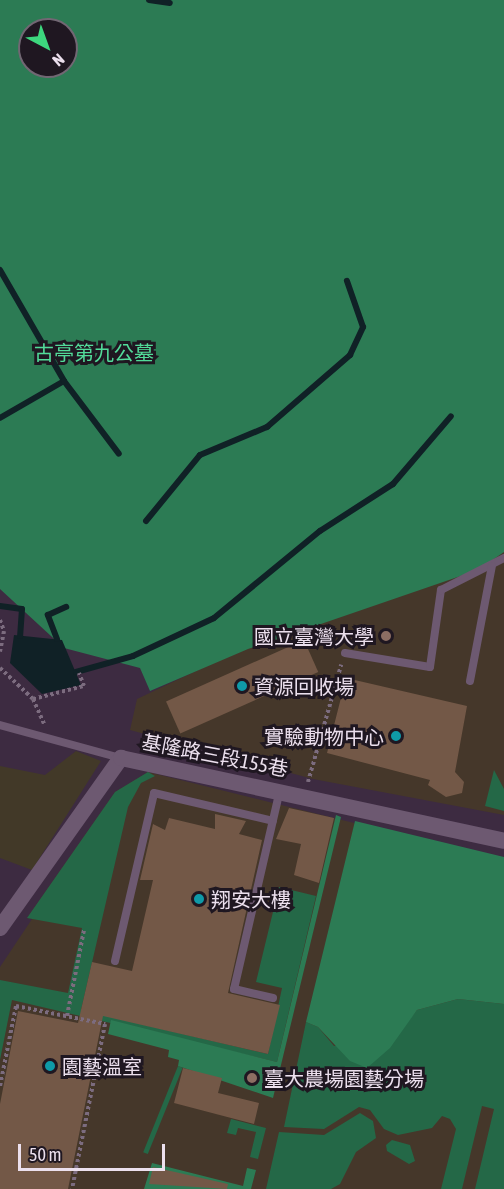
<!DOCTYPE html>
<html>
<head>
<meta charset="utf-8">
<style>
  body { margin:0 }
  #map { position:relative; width:504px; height:1189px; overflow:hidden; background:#3d2b41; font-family:"Asap Condensed","Noto Sans TC",sans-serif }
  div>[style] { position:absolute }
  .industrial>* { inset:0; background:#423928 }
  .education>* { inset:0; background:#45372a }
  .green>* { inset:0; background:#246847; transform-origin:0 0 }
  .forest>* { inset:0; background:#2c7b54 }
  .water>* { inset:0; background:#102126 }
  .stream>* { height:6px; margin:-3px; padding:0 3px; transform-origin:3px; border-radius:3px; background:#102126 }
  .building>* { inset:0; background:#735847; transform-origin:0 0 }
  .path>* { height:4px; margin-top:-2px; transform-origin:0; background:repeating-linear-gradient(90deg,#7c6c7f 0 3px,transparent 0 6px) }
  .service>* { height:8px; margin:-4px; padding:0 4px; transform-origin:4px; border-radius:4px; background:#6d5971 }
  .minor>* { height:16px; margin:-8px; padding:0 8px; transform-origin:8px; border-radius:8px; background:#6d5971 }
  .dots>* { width:16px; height:16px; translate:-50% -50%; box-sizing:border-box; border:3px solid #1f1721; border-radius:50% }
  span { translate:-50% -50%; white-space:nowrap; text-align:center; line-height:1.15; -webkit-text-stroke:6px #1f1721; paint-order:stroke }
  .park-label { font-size:20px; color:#52db99 }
  .poi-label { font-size:20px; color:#ece0ee }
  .right { translate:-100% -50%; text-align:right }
  .left { translate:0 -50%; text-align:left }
  .street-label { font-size:20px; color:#ece0ee }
  .north { position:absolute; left:18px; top:18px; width:60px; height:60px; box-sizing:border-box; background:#1f1721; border:2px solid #716773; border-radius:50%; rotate:139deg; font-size:16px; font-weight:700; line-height:24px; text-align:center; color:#ece0ee }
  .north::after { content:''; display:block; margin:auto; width:21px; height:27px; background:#3dd77e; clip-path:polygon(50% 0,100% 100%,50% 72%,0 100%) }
  .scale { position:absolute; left:18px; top:1144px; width:147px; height:27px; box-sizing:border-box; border:3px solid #ece0ee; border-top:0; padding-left:8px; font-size:18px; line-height:21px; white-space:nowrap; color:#ece0ee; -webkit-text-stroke:4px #1f1721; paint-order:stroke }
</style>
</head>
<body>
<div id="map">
  <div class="industrial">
    <i style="clip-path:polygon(76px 751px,101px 761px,32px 870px,0 858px,0 766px,45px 775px)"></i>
  </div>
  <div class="education">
    <i style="clip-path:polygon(504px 428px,504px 815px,313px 779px,130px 730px,137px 699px,400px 574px)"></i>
    <i style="clip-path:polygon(148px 772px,504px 860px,504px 1189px,0 1189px,0 967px,32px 919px,27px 918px,115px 792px)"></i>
  </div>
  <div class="green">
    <i style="clip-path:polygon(494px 770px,504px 789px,504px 811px,485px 806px)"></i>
    <i style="clip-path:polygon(148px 772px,155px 776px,141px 783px,128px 807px,81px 1010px,268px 1054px,282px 988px,256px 982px,279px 887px,316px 896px,277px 1062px,12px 1000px,0 1060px,0 980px,68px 993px,82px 928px,27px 918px,115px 792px)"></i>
    <i style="clip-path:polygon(458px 999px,504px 1004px,504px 1189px,475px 1189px,494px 1109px,482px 1106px,462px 1189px,441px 1189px,456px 1129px,450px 1119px,442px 1116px,432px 1128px,398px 1135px,384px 1129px,370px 1110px,359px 1107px,324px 1129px,284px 1127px,306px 1022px,318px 1027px,334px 1046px,403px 1027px,417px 1010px)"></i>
    <i style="left:178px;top:1066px;width:5px;height:93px;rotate:22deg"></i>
    <i style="clip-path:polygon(360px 1113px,373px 1121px,376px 1138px,356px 1152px,340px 1184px,331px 1189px,266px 1189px,279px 1132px,324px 1135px)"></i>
    <i style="clip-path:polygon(231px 1119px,266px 1128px,258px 1159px,250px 1157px,256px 1132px,238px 1128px,236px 1135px,227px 1133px)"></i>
    <i style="clip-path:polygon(392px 1140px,410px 1145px,415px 1161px,409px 1164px,387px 1151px,386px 1145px)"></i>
  </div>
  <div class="forest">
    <i style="clip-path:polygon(evenodd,0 0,504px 0,504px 552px,478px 570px,248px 649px,150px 691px,140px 668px,64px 648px,0 589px,0 0,30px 30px,66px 30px,66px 66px,30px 66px,30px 30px)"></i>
    <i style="clip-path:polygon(336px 815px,341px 817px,273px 1098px,178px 1066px,179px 1060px,168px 1057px,169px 1050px,108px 1034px,111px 1020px,277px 1062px)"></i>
    <i style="clip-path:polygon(355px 821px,504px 857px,504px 1004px,458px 999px,417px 1010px,390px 1048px,367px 1068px,350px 1061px,318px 1027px,306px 1022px)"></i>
    <i style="clip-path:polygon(152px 1163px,243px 1186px,247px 1168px,256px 1170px,251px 1189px,144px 1189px)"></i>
  </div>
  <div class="water">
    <i style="clip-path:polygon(14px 635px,62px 640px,81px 685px,42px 694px,10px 663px)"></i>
  </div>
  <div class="stream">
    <i style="left:149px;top:0;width:21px;rotate:8deg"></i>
    <i style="left:0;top:270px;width:128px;rotate:60deg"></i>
    <i style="left:64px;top:381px;width:74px;rotate:150deg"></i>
    <i style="left:64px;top:381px;width:91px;rotate:53deg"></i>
    <i style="left:146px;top:521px;width:85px;rotate:-50.7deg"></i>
    <i style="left:200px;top:455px;width:73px;rotate:-22.7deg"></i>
    <i style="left:267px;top:427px;width:110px;rotate:-40.9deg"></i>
    <i style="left:350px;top:355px;width:31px;rotate:-65deg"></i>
    <i style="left:363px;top:327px;width:49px;rotate:-109.2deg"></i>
    <i style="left:0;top:606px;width:22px;rotate:8deg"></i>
    <i style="left:22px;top:609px;width:27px;rotate:94deg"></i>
    <i style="left:57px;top:639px;width:26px;rotate:-111deg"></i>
    <i style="left:48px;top:615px;width:20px;rotate:-24deg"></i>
    <i style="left:76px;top:672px;width:59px;rotate:-15.7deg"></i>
    <i style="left:133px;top:656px;width:89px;rotate:-25.1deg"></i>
    <i style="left:214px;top:618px;width:137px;rotate:-39.4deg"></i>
    <i style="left:320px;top:531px;width:87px;rotate:-32.8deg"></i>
    <i style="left:393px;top:484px;width:89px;rotate:-49.5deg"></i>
  </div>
  <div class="building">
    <i style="left:304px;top:640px;width:35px;height:151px;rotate:66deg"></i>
    <i style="clip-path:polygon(346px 678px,467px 706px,455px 772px,464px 782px,462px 793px,446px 797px,428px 785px,430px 780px,327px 753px)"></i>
    <i style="clip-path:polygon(289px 808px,334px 818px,319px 883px,294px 875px,301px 844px,276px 839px)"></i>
    <i style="clip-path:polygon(215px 814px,246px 821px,239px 834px,262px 840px,228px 993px,280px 1005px,268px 1054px,103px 1016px,68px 1189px,0 1189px,0 1104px,18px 1011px,78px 1023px,92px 962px,132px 971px,153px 880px,140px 880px,153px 824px,165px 830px,169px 818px,215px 829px)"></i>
    <i style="clip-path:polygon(183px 1068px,222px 1078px,218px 1093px,259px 1103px,254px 1124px,174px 1103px)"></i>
    <i style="clip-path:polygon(153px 1167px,228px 1184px,227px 1189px,149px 1184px)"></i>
  </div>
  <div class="path">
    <i style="left:0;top:620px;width:12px;rotate:70deg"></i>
    <i style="left:4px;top:631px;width:21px;rotate:101deg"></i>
    <i style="left:0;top:668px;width:45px;rotate:43.2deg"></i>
    <i style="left:33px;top:699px;width:27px;rotate:66deg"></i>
    <i style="left:33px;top:699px;width:53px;rotate:-14.3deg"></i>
    <i style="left:84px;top:686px;width:14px;rotate:-111deg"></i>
    <i style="left:308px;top:782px;width:122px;rotate:-74.2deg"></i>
    <i style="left:67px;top:1016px;width:88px;rotate:-78.8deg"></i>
    <i style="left:0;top:1086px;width:82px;rotate:-78.7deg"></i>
    <i style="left:16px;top:1006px;width:91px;rotate:11.4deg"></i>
    <i style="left:105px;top:1024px;width:168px;rotate:101.3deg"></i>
  </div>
  <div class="service">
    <i style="left:345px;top:653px;width:86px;rotate:9.4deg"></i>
    <i style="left:430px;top:667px;width:78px;rotate:-81.9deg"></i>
    <i style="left:441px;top:590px;width:71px;rotate:-26.9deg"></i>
    <i style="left:470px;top:681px;width:117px;rotate:-79.2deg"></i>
    <i style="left:0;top:725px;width:125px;rotate:15.3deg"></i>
    <i style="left:115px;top:961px;width:172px;rotate:-76.9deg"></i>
    <i style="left:154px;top:793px;width:122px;rotate:13.2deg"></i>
    <i style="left:273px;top:998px;width:40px;rotate:-167deg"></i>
    <i style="left:234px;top:989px;width:204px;rotate:-77deg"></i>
  </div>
  <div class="minor">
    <i style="left:0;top:928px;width:209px;rotate:-54.6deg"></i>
    <i style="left:121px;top:758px;width:392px;rotate:12.2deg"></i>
  </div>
  <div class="dots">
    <i style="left:386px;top:636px;background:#8d6e63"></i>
    <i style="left:242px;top:686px;background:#0f9aa8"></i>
    <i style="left:396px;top:736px;background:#0f9aa8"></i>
    <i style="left:199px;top:899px;background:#0f9aa8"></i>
    <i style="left:50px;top:1066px;background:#0f9aa8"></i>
    <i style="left:252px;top:1078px;background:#8d6e63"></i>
  </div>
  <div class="park-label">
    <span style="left:94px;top:352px">古亭第九公墓</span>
  </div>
  <div class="poi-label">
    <span class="right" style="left:374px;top:636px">國立臺灣大學</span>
    <span class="left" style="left:254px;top:686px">資源回收場</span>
    <span class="right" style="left:384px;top:736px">實驗動物中心</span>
    <span class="left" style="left:211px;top:899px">翔安大樓</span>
    <span class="left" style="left:62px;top:1066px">園藝溫室</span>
    <span class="left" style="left:264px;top:1078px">臺大農場園藝分場</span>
  </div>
  <div class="street-label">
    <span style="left:215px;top:755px;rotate:11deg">基隆路三段155巷</span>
  </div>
  <div class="north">N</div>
  <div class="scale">50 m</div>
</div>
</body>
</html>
